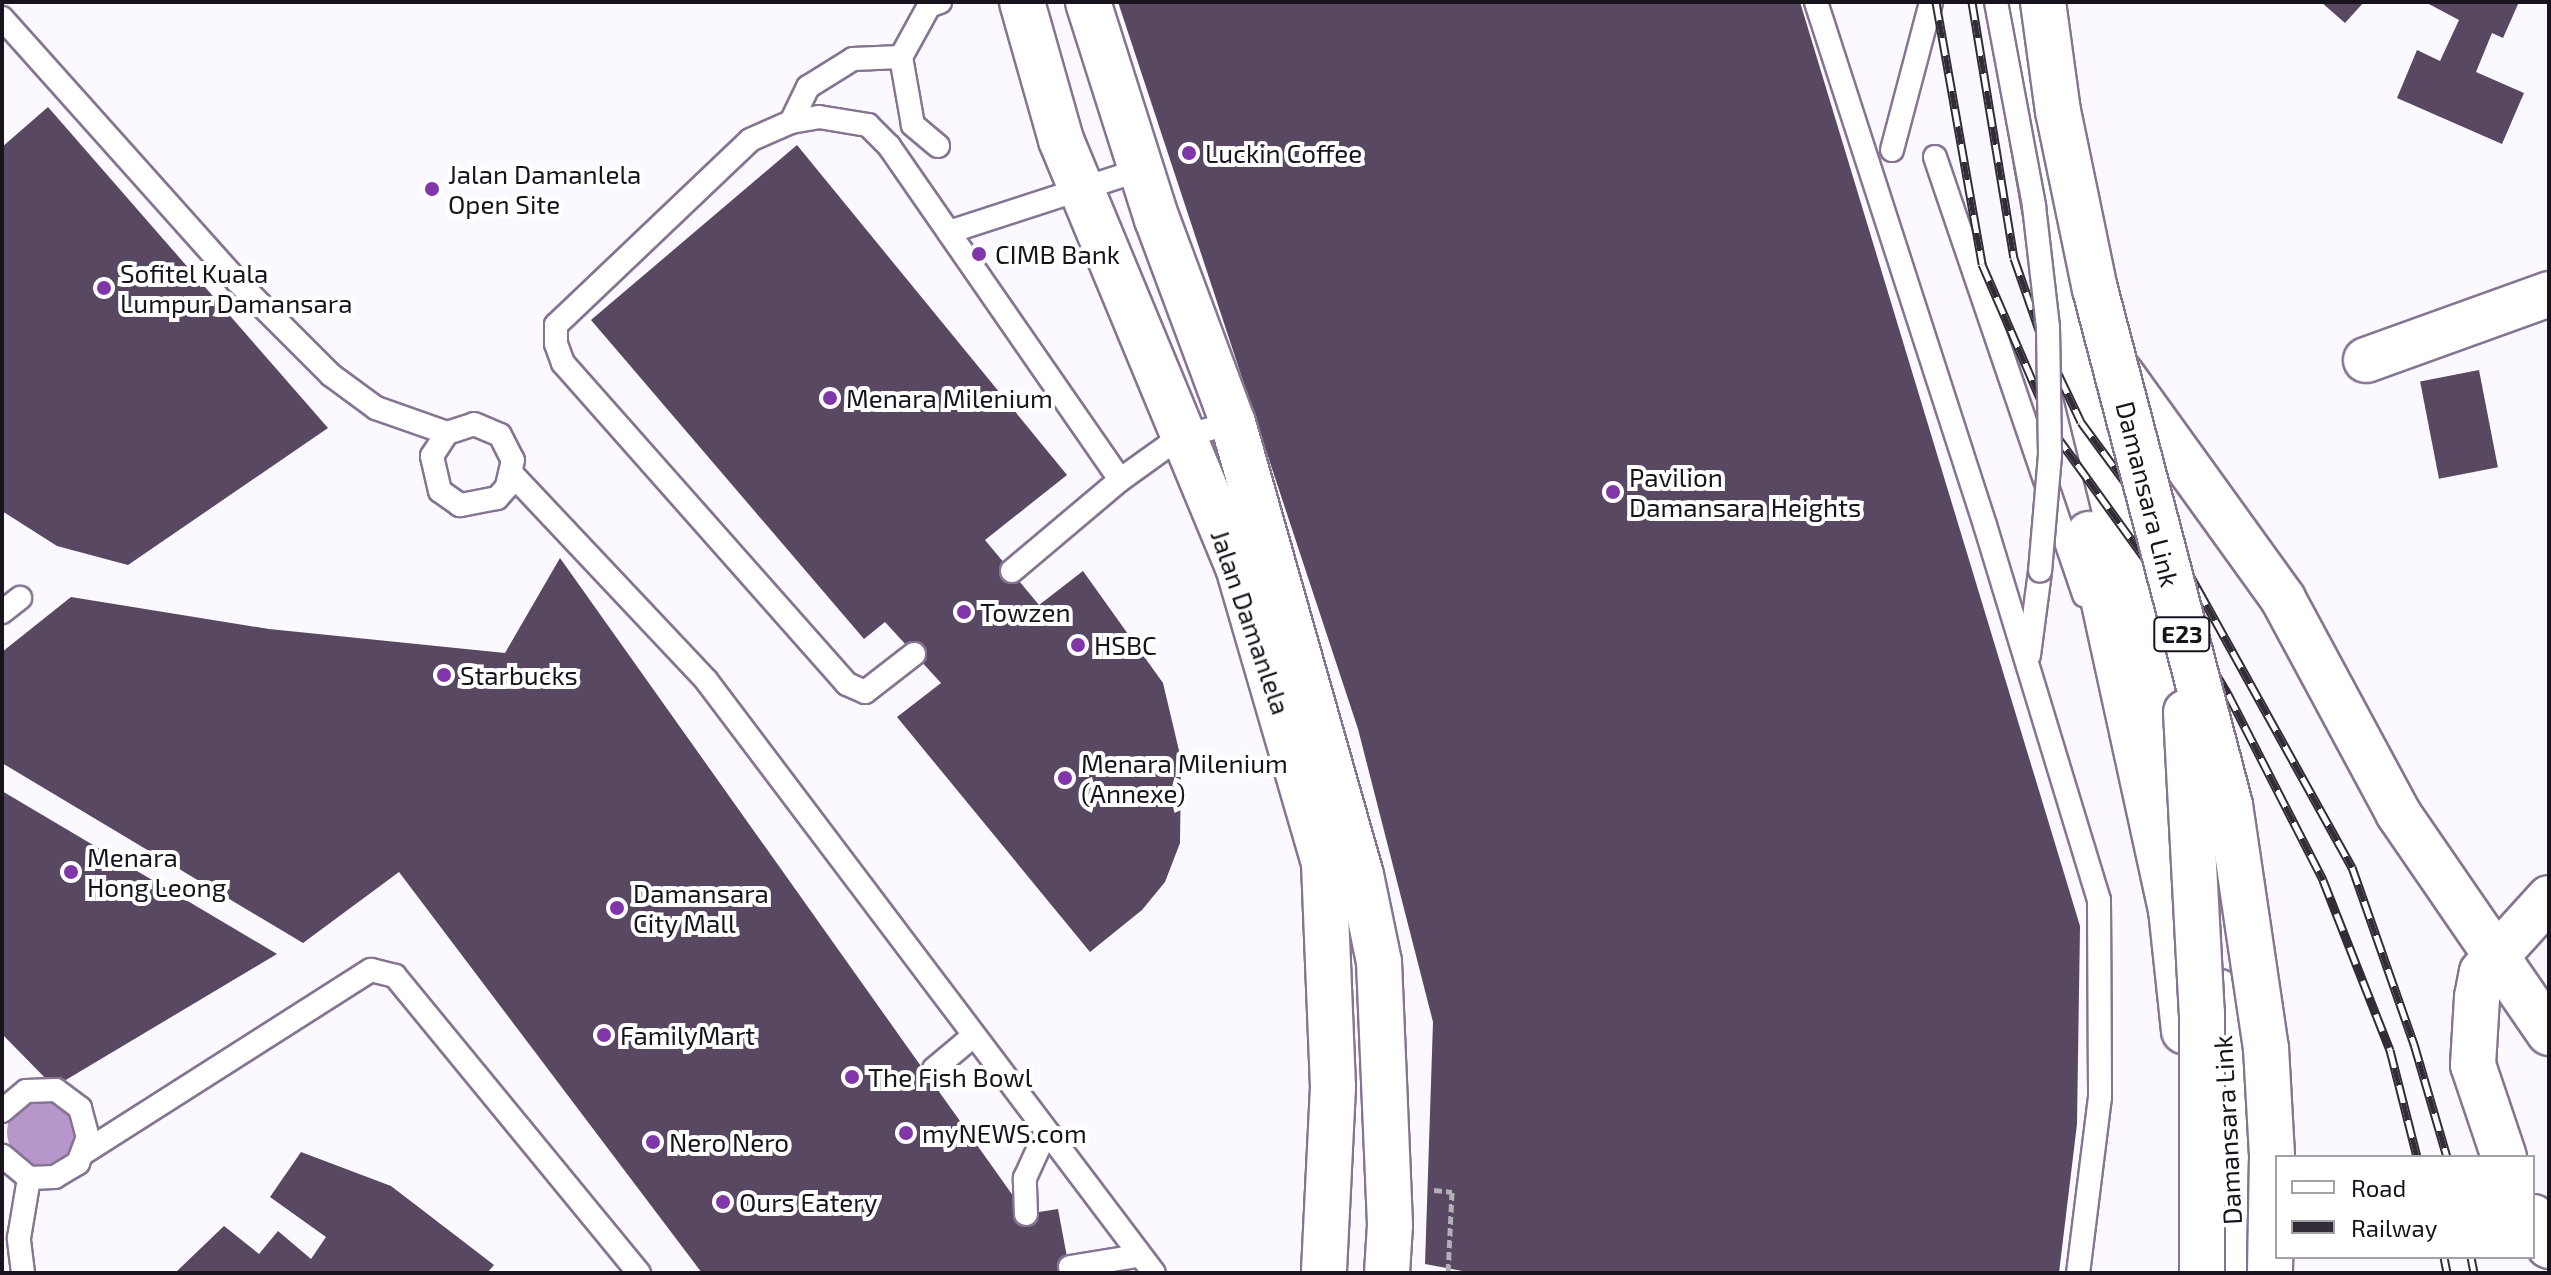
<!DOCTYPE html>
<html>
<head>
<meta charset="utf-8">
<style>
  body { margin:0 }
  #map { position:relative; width:2551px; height:1275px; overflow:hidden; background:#fcf8ff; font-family:"Exo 2",sans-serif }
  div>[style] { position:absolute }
  .water>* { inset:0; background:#b696cb }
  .round { border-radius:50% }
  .building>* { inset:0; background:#584862; transform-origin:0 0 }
  .path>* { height:5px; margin-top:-2.5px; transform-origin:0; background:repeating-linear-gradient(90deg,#b3afb7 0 8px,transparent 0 12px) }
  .roads { filter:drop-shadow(2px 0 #857591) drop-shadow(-2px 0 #857591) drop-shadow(0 2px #857591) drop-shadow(0 -2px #857591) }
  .service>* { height:22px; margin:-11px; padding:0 11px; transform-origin:11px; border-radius:11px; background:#fff }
  .minor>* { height:44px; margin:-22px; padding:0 22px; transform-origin:22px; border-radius:22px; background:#fff }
  .motorway>* { height:44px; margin:-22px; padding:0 22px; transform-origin:22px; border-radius:22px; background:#fff }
  .rail>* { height:9px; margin-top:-4.5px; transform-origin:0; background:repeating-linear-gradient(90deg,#fff 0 18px,#322c37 0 36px); box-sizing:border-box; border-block:2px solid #322c37 }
  .bridges { filter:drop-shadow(2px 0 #857591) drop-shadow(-2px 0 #857591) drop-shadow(0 2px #857591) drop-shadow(0 -2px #857591) }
  .service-bridge>* { height:22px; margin:-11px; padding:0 11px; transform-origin:11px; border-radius:11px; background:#fff }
  .motorway-bridge>* { height:44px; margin:-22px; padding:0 22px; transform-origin:22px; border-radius:22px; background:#fff }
  .dots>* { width:22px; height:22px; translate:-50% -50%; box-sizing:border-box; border:4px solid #fff; border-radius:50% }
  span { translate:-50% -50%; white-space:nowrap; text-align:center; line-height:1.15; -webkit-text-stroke:8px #fff; paint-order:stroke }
  .shield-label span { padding:2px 6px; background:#fff; border:2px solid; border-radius:6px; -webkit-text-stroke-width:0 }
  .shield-label { font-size:24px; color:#19131e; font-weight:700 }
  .poi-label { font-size:26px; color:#19131e }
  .left { translate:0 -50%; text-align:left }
  .street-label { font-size:26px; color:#19131e }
  .frame { position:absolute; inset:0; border:4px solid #19131e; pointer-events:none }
  .legend { position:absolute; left:2275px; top:1155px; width:260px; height:104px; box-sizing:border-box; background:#fff; border:2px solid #a3a1a5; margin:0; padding:10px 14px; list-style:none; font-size:24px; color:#19131e }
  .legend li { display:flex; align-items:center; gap:16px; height:40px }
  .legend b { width:40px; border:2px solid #a3a1a5 }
</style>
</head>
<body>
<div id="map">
  <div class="water">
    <i class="round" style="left:7px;top:1098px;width:68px;height:68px"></i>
  </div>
  <div class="building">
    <i style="clip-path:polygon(1118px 2px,1800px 2px,2080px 926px,2077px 1124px,2059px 1273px,1473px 1273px,1425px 1264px,1433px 1022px,1358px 729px)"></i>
    <i style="clip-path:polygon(2321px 2px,2364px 2px,2345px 23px)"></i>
    <i style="clip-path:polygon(2425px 2px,2519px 2px,2503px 38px,2492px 33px,2476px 72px,2524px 93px,2502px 144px,2397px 98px,2417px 50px,2440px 61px,2459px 20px)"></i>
    <i style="clip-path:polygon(48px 107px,328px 428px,128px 565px,57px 546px,2px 511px,2px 147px)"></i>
    <i style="clip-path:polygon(797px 145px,1067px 475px,985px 540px,1039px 605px,1083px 571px,1163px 683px,1181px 759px,1180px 843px,1165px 882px,1142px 910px,1090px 952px,897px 717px,941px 683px,885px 622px,864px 639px,591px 320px)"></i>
    <i style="left:2479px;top:370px;width:99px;height:60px;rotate:79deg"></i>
    <i style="clip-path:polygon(560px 558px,1026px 1214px,1058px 1209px,1070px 1273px,702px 1273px,399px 872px,303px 943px,2px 763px,2px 652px,71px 597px,269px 629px,505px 653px)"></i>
    <i style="clip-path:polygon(2px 791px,277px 954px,54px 1087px,2px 1034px)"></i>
    <i style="clip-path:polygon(301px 1152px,391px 1186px,494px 1265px,487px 1273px,175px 1273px,224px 1226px,259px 1254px,278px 1231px,311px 1259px,326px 1237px,270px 1197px)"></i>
  </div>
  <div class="path">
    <i style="left:1434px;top:1190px;width:18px;rotate:6deg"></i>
    <i style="left:1452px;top:1192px;width:81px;rotate:92.8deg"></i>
  </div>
  <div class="roads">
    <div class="service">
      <i style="left:1816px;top:2px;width:550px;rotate:72.09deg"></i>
      <i style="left:1985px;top:525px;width:392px;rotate:73.1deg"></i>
      <i style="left:2099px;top:900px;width:197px;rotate:89.7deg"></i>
      <i style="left:2100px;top:1097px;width:177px;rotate:97.1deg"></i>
      <i style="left:2px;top:18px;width:353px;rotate:48.2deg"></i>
      <i style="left:237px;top:281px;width:133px;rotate:45deg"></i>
      <i style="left:331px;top:375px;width:56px;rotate:36.3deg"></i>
      <i style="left:376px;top:408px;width:75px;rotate:19.4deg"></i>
      <i style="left:447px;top:433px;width:28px;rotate:-18deg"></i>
      <i style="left:474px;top:424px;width:28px;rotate:23deg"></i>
      <i style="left:500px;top:435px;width:28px;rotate:63deg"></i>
      <i style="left:513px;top:460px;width:28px;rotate:103deg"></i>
      <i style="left:507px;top:487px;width:15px;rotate:132deg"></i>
      <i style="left:497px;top:498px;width:38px;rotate:169deg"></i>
      <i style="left:460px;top:505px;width:24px;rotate:-145deg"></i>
      <i style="left:440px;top:491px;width:36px;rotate:-103deg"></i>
      <i style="left:432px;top:456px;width:27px;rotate:-57deg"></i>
      <i style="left:791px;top:122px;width:39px;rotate:-64deg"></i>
      <i style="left:808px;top:87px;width:53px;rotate:-31.9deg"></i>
      <i style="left:853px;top:59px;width:48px;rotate:-2.4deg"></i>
      <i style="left:938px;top:146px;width:33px;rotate:-140deg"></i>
      <i style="left:913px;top:125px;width:69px;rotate:-100deg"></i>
      <i style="left:901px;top:57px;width:58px;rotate:-61.2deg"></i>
      <i style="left:929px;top:6px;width:12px;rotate:-20deg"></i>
      <i style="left:1892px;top:150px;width:153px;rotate:-75.2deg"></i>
      <i style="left:1935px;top:157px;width:463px;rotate:71.2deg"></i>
      <i style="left:949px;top:232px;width:201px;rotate:-18deg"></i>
      <i style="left:512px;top:474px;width:283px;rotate:46.7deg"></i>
      <i style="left:706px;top:680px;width:743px;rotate:52.93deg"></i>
      <i style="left:1012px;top:571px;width:141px;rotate:-40.1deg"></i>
      <i style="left:1120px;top:480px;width:74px;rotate:-35.6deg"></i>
      <i style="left:1180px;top:437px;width:55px;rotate:-14.8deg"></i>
      <i style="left:2px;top:612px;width:23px;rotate:-38deg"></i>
      <i style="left:914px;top:654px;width:62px;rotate:142.2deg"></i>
      <i style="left:865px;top:692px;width:20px;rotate:-156deg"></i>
      <i style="left:847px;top:684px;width:429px;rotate:-131.5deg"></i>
      <i style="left:563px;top:363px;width:20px;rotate:-110deg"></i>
      <i style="left:556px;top:344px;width:19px;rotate:-90deg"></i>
      <i style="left:556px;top:325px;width:268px;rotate:-43.6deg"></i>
      <i style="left:750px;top:140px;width:45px;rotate:-23.7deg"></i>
      <i style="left:791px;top:122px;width:28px;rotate:-10deg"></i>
      <i style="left:819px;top:117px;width:50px;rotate:9.3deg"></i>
      <i style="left:868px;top:125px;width:30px;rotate:45deg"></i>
      <i style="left:889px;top:146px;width:406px;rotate:55.3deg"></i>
      <i style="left:2029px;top:655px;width:85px;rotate:-82.5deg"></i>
      <i style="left:934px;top:1069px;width:51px;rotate:-40.2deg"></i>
      <i style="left:2px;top:1111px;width:31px;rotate:-40deg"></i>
      <i style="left:26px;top:1091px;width:30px;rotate:-2deg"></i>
      <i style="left:56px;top:1090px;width:30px;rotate:37deg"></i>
      <i style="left:80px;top:1108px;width:30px;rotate:75deg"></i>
      <i style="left:88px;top:1137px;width:28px;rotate:111deg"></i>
      <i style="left:78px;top:1163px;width:27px;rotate:149deg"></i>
      <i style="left:55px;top:1177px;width:26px;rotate:178deg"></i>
      <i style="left:29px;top:1178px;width:35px;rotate:-140deg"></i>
      <i style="left:85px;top:1152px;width:339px;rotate:-32.5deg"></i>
      <i style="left:371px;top:970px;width:25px;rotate:14deg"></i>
      <i style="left:395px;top:976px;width:384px;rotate:50.6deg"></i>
      <i style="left:1026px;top:1214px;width:36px;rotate:-92deg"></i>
      <i style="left:1025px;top:1178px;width:51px;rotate:-65.5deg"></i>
      <i style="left:1070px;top:1267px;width:68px;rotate:-9.3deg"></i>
      <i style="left:23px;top:1273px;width:35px;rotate:-97deg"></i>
      <i style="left:19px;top:1238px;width:61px;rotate:-80.5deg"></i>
    </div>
    <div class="minor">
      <i style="left:1022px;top:2px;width:143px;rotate:74.2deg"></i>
      <i style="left:1061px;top:140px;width:462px;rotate:67.5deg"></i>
      <i style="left:1238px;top:567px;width:308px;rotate:73.8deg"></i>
      <i style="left:1324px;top:863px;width:224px;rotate:87.7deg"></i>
      <i style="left:1333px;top:1087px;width:186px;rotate:92.8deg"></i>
      <i style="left:1088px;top:2px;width:228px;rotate:72.4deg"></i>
      <i style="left:1157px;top:219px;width:218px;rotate:69.6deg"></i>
      <i style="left:1233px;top:423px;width:470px;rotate:74.2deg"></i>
      <i style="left:1361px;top:875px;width:89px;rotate:78.3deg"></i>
      <i style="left:1379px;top:962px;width:263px;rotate:87.6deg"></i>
      <i style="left:1390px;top:1225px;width:48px;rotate:93.6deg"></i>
      <i style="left:2366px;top:360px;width:195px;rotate:-19.8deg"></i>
      <i style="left:2398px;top:813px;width:267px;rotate:55.5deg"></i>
      <i style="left:2504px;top:1157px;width:97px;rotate:-108.6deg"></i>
      <i style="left:2473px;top:1065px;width:68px;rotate:-86.6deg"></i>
      <i style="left:2477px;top:997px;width:25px;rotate:-79deg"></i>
      <i style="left:2482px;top:972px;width:100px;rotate:-47.8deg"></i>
      <i style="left:2533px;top:1217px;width:33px;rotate:61deg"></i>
    </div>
    <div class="motorway">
      <i style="left:2009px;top:2px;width:273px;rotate:80.1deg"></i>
      <i style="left:2056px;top:271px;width:515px;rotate:76.18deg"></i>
      <i style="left:2121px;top:374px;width:277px;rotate:54.2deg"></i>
      <i style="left:2283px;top:599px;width:243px;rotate:61.7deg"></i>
      <i style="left:2089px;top:534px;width:384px;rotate:77.7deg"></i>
      <i style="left:2171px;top:909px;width:123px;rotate:83.9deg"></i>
      <i style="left:2219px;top:992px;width:281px;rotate:87.1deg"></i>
    </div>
  </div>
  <div class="rail">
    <i style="left:1936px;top:2px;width:266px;rotate:80deg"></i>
    <i style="left:1982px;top:264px;width:186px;rotate:66.6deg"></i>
    <i style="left:2056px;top:435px;width:173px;rotate:54.2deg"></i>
    <i style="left:2157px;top:575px;width:139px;rotate:59.2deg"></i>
    <i style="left:2228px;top:694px;width:209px;rotate:62.9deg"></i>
    <i style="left:2323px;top:880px;width:183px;rotate:68.5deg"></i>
    <i style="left:2390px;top:1050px;width:110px;rotate:75.8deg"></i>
    <i style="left:1972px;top:2px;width:259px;rotate:80.7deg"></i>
    <i style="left:2014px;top:258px;width:91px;rotate:70.8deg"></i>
    <i style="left:2044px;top:344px;width:86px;rotate:64.6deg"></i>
    <i style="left:2081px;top:422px;width:167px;rotate:53.7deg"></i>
    <i style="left:2180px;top:557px;width:355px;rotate:61deg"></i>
    <i style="left:2352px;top:867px;width:188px;rotate:70.7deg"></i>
    <i style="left:2414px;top:1044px;width:118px;rotate:73.7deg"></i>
    <i style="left:2444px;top:1257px;width:16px;rotate:79deg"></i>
    <i style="left:2471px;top:1257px;width:16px;rotate:79deg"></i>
  </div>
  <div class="bridges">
    <div class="service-bridge">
      <i style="left:1996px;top:2px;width:208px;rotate:79.4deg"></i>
      <i style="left:2034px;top:206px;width:122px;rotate:83.4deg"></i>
      <i style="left:2048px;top:327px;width:128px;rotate:89.1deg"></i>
      <i style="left:2050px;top:455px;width:116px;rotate:94.9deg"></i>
    </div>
    <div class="motorway-bridge">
      <i style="left:2043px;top:2px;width:110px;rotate:82.2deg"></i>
      <i style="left:2058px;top:111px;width:182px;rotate:78.3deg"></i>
      <i style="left:2095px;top:289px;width:533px;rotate:75.34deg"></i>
      <i style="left:2230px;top:805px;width:246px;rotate:81.6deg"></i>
      <i style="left:2266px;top:1048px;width:109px;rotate:86.8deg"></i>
      <i style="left:2272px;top:1157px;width:116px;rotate:91deg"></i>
      <i style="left:2186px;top:712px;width:301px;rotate:87deg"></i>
      <i style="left:2202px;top:1013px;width:260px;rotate:90deg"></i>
    </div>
  </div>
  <div class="dots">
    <i style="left:1189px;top:153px;background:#8036a8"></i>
    <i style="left:432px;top:189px;background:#8036a8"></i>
    <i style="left:979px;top:254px;background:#8036a8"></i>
    <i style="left:104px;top:288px;background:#8036a8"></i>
    <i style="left:830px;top:398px;background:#8036a8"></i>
    <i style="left:1613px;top:492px;background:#8036a8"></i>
    <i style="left:964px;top:612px;background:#8036a8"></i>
    <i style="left:1078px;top:645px;background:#8036a8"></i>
    <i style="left:444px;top:675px;background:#8036a8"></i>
    <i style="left:1065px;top:778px;background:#8036a8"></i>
    <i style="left:71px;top:872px;background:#8036a8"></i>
    <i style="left:617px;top:908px;background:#8036a8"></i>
    <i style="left:604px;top:1035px;background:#8036a8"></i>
    <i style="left:852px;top:1077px;background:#8036a8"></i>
    <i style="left:906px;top:1133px;background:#8036a8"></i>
    <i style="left:653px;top:1142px;background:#8036a8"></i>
    <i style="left:723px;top:1202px;background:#8036a8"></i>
  </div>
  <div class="shield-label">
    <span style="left:2182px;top:634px">E23</span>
  </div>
  <div class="poi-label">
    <span class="left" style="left:1205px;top:153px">Luckin Coffee</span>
    <span class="left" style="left:448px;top:189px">Jalan Damanlela<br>Open Site</span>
    <span class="left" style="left:995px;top:254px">CIMB Bank</span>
    <span class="left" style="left:120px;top:288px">Sofitel Kuala<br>Lumpur Damansara</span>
    <span class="left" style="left:846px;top:398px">Menara Milenium</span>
    <span class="left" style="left:1629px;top:492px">Pavilion<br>Damansara Heights</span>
    <span class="left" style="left:980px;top:612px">Towzen</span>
    <span class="left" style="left:1094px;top:645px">HSBC</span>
    <span class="left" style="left:460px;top:675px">Starbucks</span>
    <span class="left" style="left:1081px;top:778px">Menara Milenium<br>(Annexe)</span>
    <span class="left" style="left:87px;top:872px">Menara<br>Hong Leong</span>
    <span class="left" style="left:633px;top:908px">Damansara<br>City Mall</span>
    <span class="left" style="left:620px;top:1035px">FamilyMart</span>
    <span class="left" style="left:868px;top:1077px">The Fish Bowl</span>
    <span class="left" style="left:922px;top:1133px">myNEWS.com</span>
    <span class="left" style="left:669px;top:1142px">Nero Nero</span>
    <span class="left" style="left:739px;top:1202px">Ours Eatery</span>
  </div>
  <div class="street-label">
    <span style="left:2148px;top:494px;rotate:76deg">Damansara Link</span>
    <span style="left:1251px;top:622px;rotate:71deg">Jalan Damanlela</span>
    <span style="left:2227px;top:1130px;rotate:-93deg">Damansara Link</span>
  </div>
  <div class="frame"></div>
  <ul class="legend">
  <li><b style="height:10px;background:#fff"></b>Road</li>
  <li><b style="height:10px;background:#322c37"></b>Railway</li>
  </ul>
</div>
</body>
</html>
